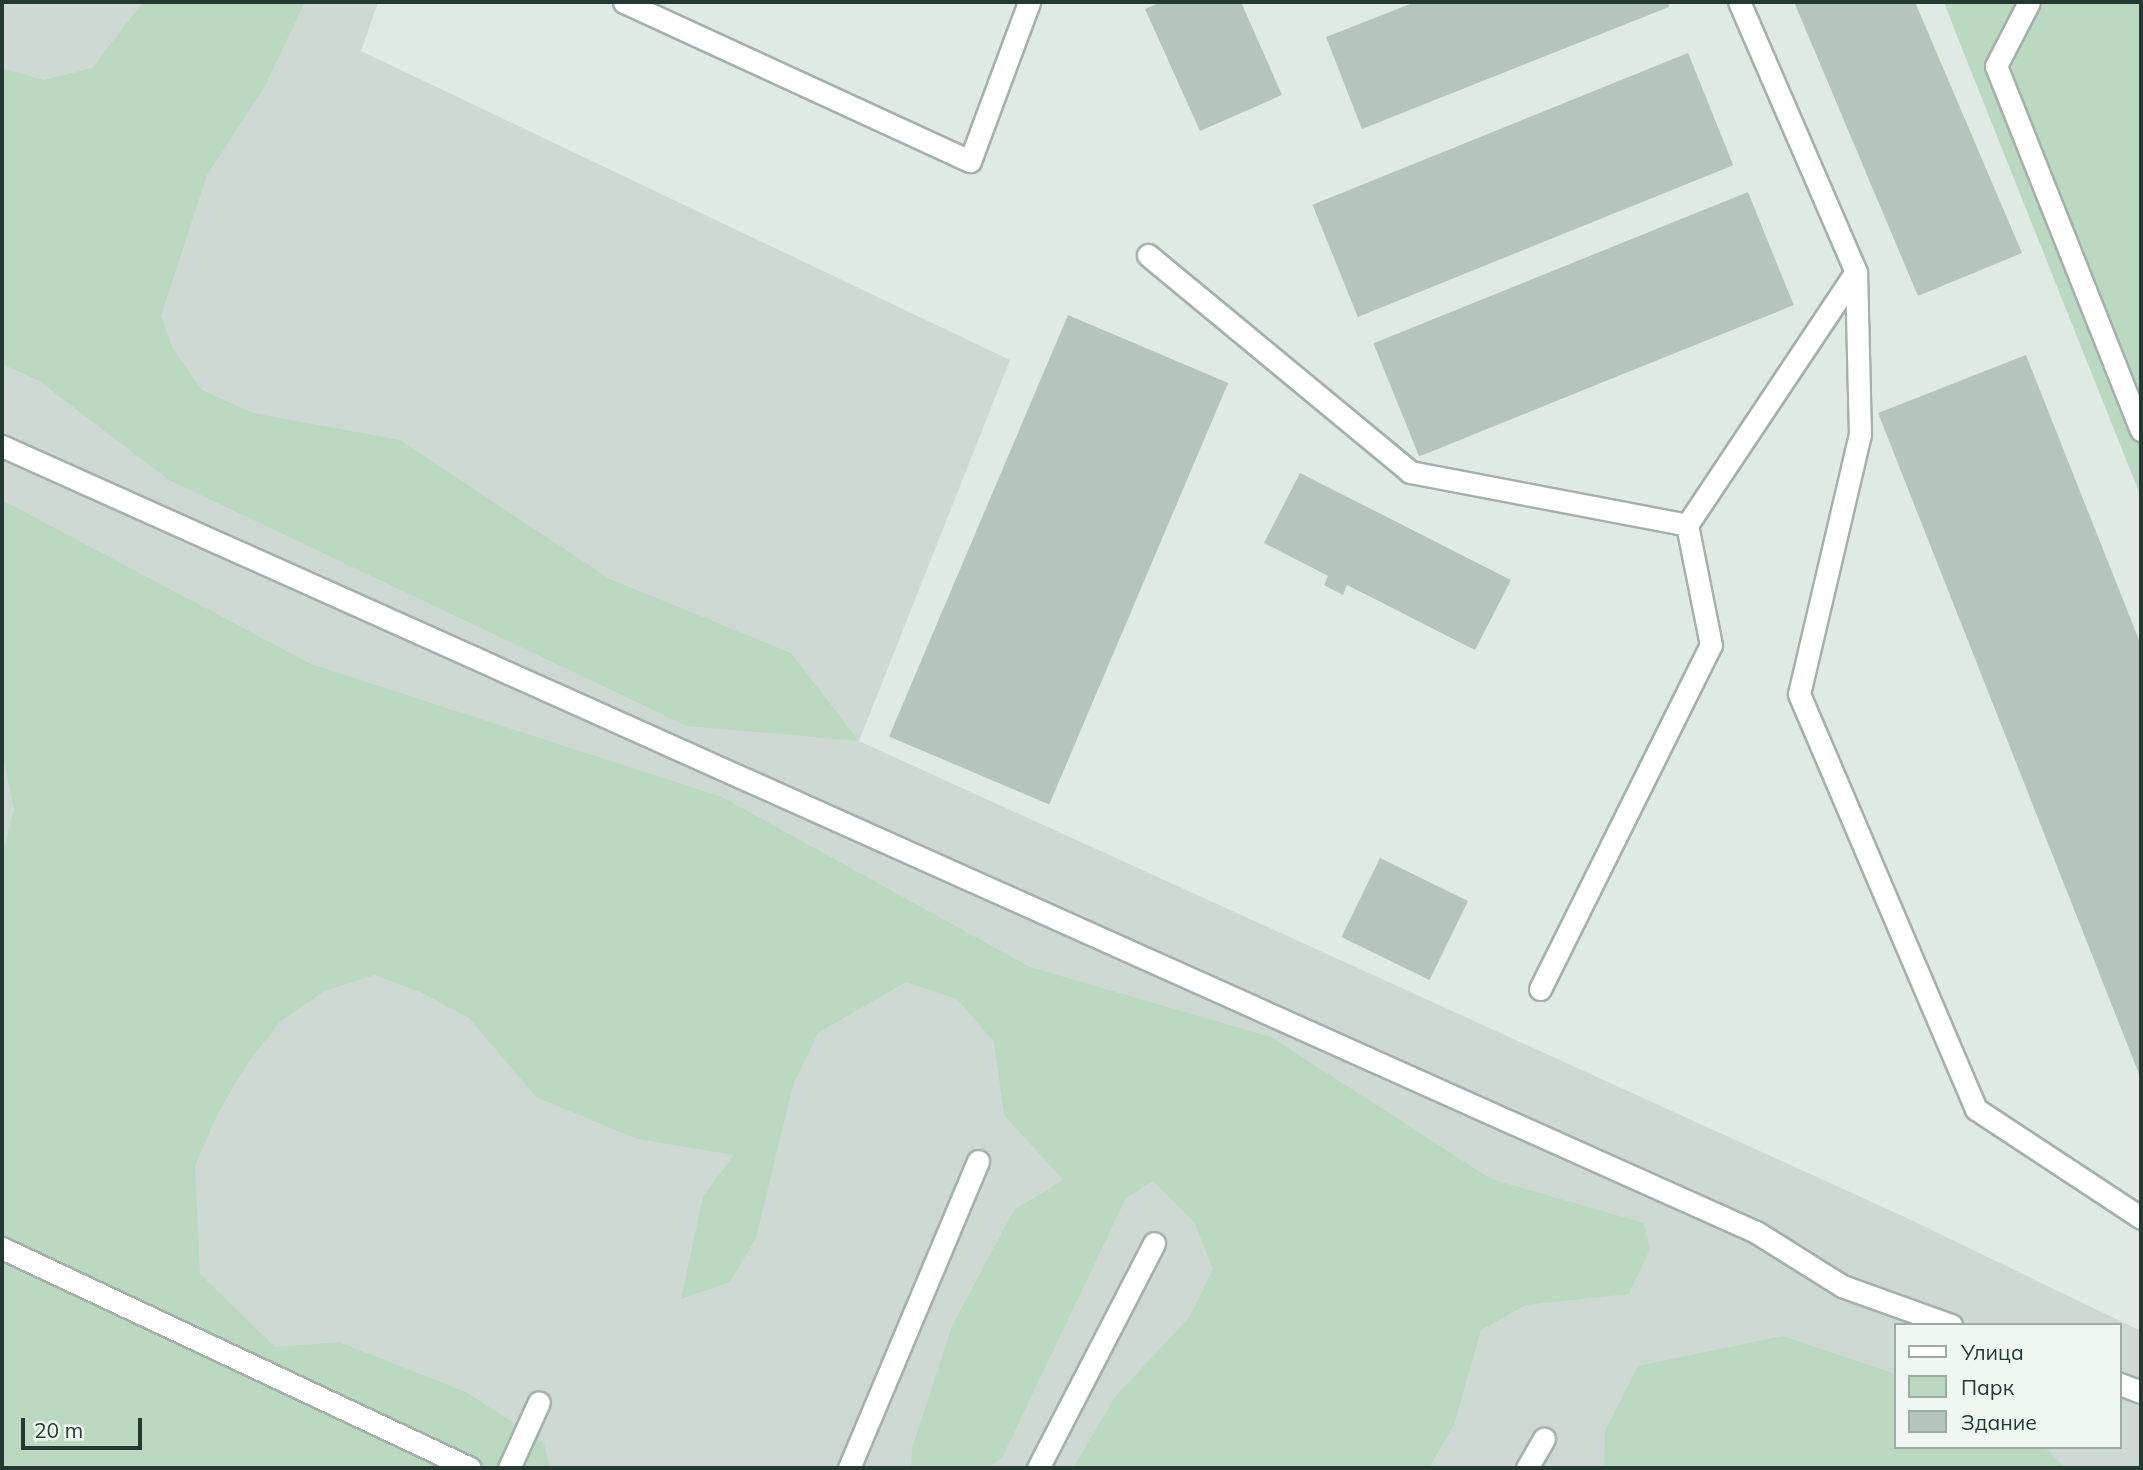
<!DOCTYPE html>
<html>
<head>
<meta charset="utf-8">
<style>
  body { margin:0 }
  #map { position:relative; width:2143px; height:1470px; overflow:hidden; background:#e0eae5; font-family:Mulish,sans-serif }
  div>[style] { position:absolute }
  .built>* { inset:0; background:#cfd9d4 }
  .green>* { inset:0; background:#bbd9c1 }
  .building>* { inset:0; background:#b6c4be; transform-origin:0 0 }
  .roads { filter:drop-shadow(2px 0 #a4b1ab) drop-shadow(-2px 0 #a4b1ab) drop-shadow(0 2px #a4b1ab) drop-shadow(0 -2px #a4b1ab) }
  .minor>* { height:21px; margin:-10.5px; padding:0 10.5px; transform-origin:10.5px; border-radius:10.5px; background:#fff }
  span { translate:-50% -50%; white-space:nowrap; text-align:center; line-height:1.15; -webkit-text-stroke:7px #f0f7f3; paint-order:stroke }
  .frame { position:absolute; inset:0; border:4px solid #233931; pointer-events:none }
  .legend { position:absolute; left:1894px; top:1323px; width:228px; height:126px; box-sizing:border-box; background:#f0f7f3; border:2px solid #9eaba5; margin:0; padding:9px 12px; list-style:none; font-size:21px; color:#233931 }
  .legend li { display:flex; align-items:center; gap:14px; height:35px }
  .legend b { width:35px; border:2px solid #9eaba5 }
  .scale { position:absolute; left:21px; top:1418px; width:121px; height:32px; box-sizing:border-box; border:4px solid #233931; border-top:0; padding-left:9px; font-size:21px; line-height:24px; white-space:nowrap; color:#233931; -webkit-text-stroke:5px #f0f7f3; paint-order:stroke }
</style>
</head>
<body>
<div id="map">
  <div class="built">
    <i style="clip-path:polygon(evenodd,2px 2px,378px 2px,361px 51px,1010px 360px,859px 741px,1909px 1219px,2141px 1331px,2141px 1468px,2px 1468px,2px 2px,1896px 1325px,2120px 1325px,2120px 1447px,1896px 1447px,1896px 1325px)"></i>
  </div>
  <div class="green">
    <i style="clip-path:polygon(143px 2px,305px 2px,263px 90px,207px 175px,161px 316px,173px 349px,202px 390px,253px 413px,400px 440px,610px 579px,791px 653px,859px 741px,687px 726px,169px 480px,39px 381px,2px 364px,2px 68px,44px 80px,92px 68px)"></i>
    <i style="clip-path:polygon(1944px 2px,2141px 2px,2141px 497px,1957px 36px)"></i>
    <i style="clip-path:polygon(2px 500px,311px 664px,722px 797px,1030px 967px,1271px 1037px,1491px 1179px,1644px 1223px,1650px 1249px,1629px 1294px,1526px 1305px,1481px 1330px,1454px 1425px,1429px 1468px,1073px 1468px,1115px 1397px,1190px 1316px,1213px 1269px,1194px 1222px,1153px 1181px,1126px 1198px,1002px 1458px,987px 1468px,911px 1468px,912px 1448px,952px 1326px,1014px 1210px,1063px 1180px,1004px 1115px,994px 1042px,957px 999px,906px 982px,818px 1033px,793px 1085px,756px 1238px,730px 1282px,681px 1299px,703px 1196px,734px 1155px,637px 1139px,536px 1097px,469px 1018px,422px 993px,375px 975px,324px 991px,280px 1022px,247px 1064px,218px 1113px,195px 1166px,200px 1274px,275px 1347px,339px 1342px,466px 1392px,544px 1443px,550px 1468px,2px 1468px,2px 855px,14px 809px,2px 752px)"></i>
    <i style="clip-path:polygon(1783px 1336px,1896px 1374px,1896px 1447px,2044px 1447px,2066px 1468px,1604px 1468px,1605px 1431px,1638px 1366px)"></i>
  </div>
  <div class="building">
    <i style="clip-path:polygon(1161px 2px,1241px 2px,1282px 95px,1200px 131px,1145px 9px)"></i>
    <i style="clip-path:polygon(1415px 2px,1668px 2px,1669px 7px,1362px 129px,1326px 37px)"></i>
    <i style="clip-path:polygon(1794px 2px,1915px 2px,2022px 253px,1918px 296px)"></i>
    <i style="left:1688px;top:53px;width:121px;height:405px;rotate:68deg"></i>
    <i style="left:1748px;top:192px;width:122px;height:404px;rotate:68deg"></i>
    <i style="left:1068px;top:315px;width:174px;height:458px;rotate:23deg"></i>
    <i style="clip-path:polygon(2026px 355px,2141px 645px,2141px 1079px,1878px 413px)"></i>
    <i style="clip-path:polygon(1300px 473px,1511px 580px,1475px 650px,1347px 585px,1343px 595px,1324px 585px,1328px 576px,1264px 543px)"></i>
    <i style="left:1380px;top:858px;width:98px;height:88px;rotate:26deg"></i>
  </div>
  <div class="roads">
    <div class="minor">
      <i style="left:624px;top:2px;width:381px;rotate:24.7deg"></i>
      <i style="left:970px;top:161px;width:170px;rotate:-69.6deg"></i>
      <i style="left:2029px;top:2px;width:72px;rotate:117.3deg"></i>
      <i style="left:1996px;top:66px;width:392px;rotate:68.3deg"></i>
      <i style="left:1148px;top:255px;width:340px;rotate:39.6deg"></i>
      <i style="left:1410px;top:472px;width:282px;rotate:10.8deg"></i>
      <i style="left:1687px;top:525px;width:304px;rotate:-56.3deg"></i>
      <i style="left:1856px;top:272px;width:294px;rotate:-113.4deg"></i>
      <i style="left:1856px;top:272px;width:162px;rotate:88.6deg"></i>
      <i style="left:1860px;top:434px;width:267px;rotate:103.2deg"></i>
      <i style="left:1799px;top:694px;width:451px;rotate:66.9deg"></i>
      <i style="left:1976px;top:1109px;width:198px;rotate:33.4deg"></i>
      <i style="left:2px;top:446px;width:1922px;rotate:24.14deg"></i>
      <i style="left:1756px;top:1232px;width:102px;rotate:32.1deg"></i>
      <i style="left:1842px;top:1286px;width:116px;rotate:19.7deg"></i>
      <i style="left:1540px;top:989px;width:384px;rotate:-63.6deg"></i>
      <i style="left:1711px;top:645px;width:122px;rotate:-101.3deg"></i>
      <i style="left:2px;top:1248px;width:517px;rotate:25.18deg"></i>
      <i style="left:2120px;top:1384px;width:22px;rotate:21deg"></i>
      <i style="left:509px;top:1468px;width:72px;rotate:-65.6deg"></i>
      <i style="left:849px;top:1468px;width:333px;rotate:-67.2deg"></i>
      <i style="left:1038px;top:1468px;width:253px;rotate:-62.7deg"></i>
      <i style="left:1527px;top:1468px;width:34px;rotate:-60deg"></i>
    </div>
  </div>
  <div class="frame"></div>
  <ul class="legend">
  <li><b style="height:9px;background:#fff"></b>Улица</li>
  <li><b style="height:19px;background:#bbd9c1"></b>Парк</li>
  <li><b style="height:19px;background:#b6c4be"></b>Здание</li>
  </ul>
  <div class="scale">20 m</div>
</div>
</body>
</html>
